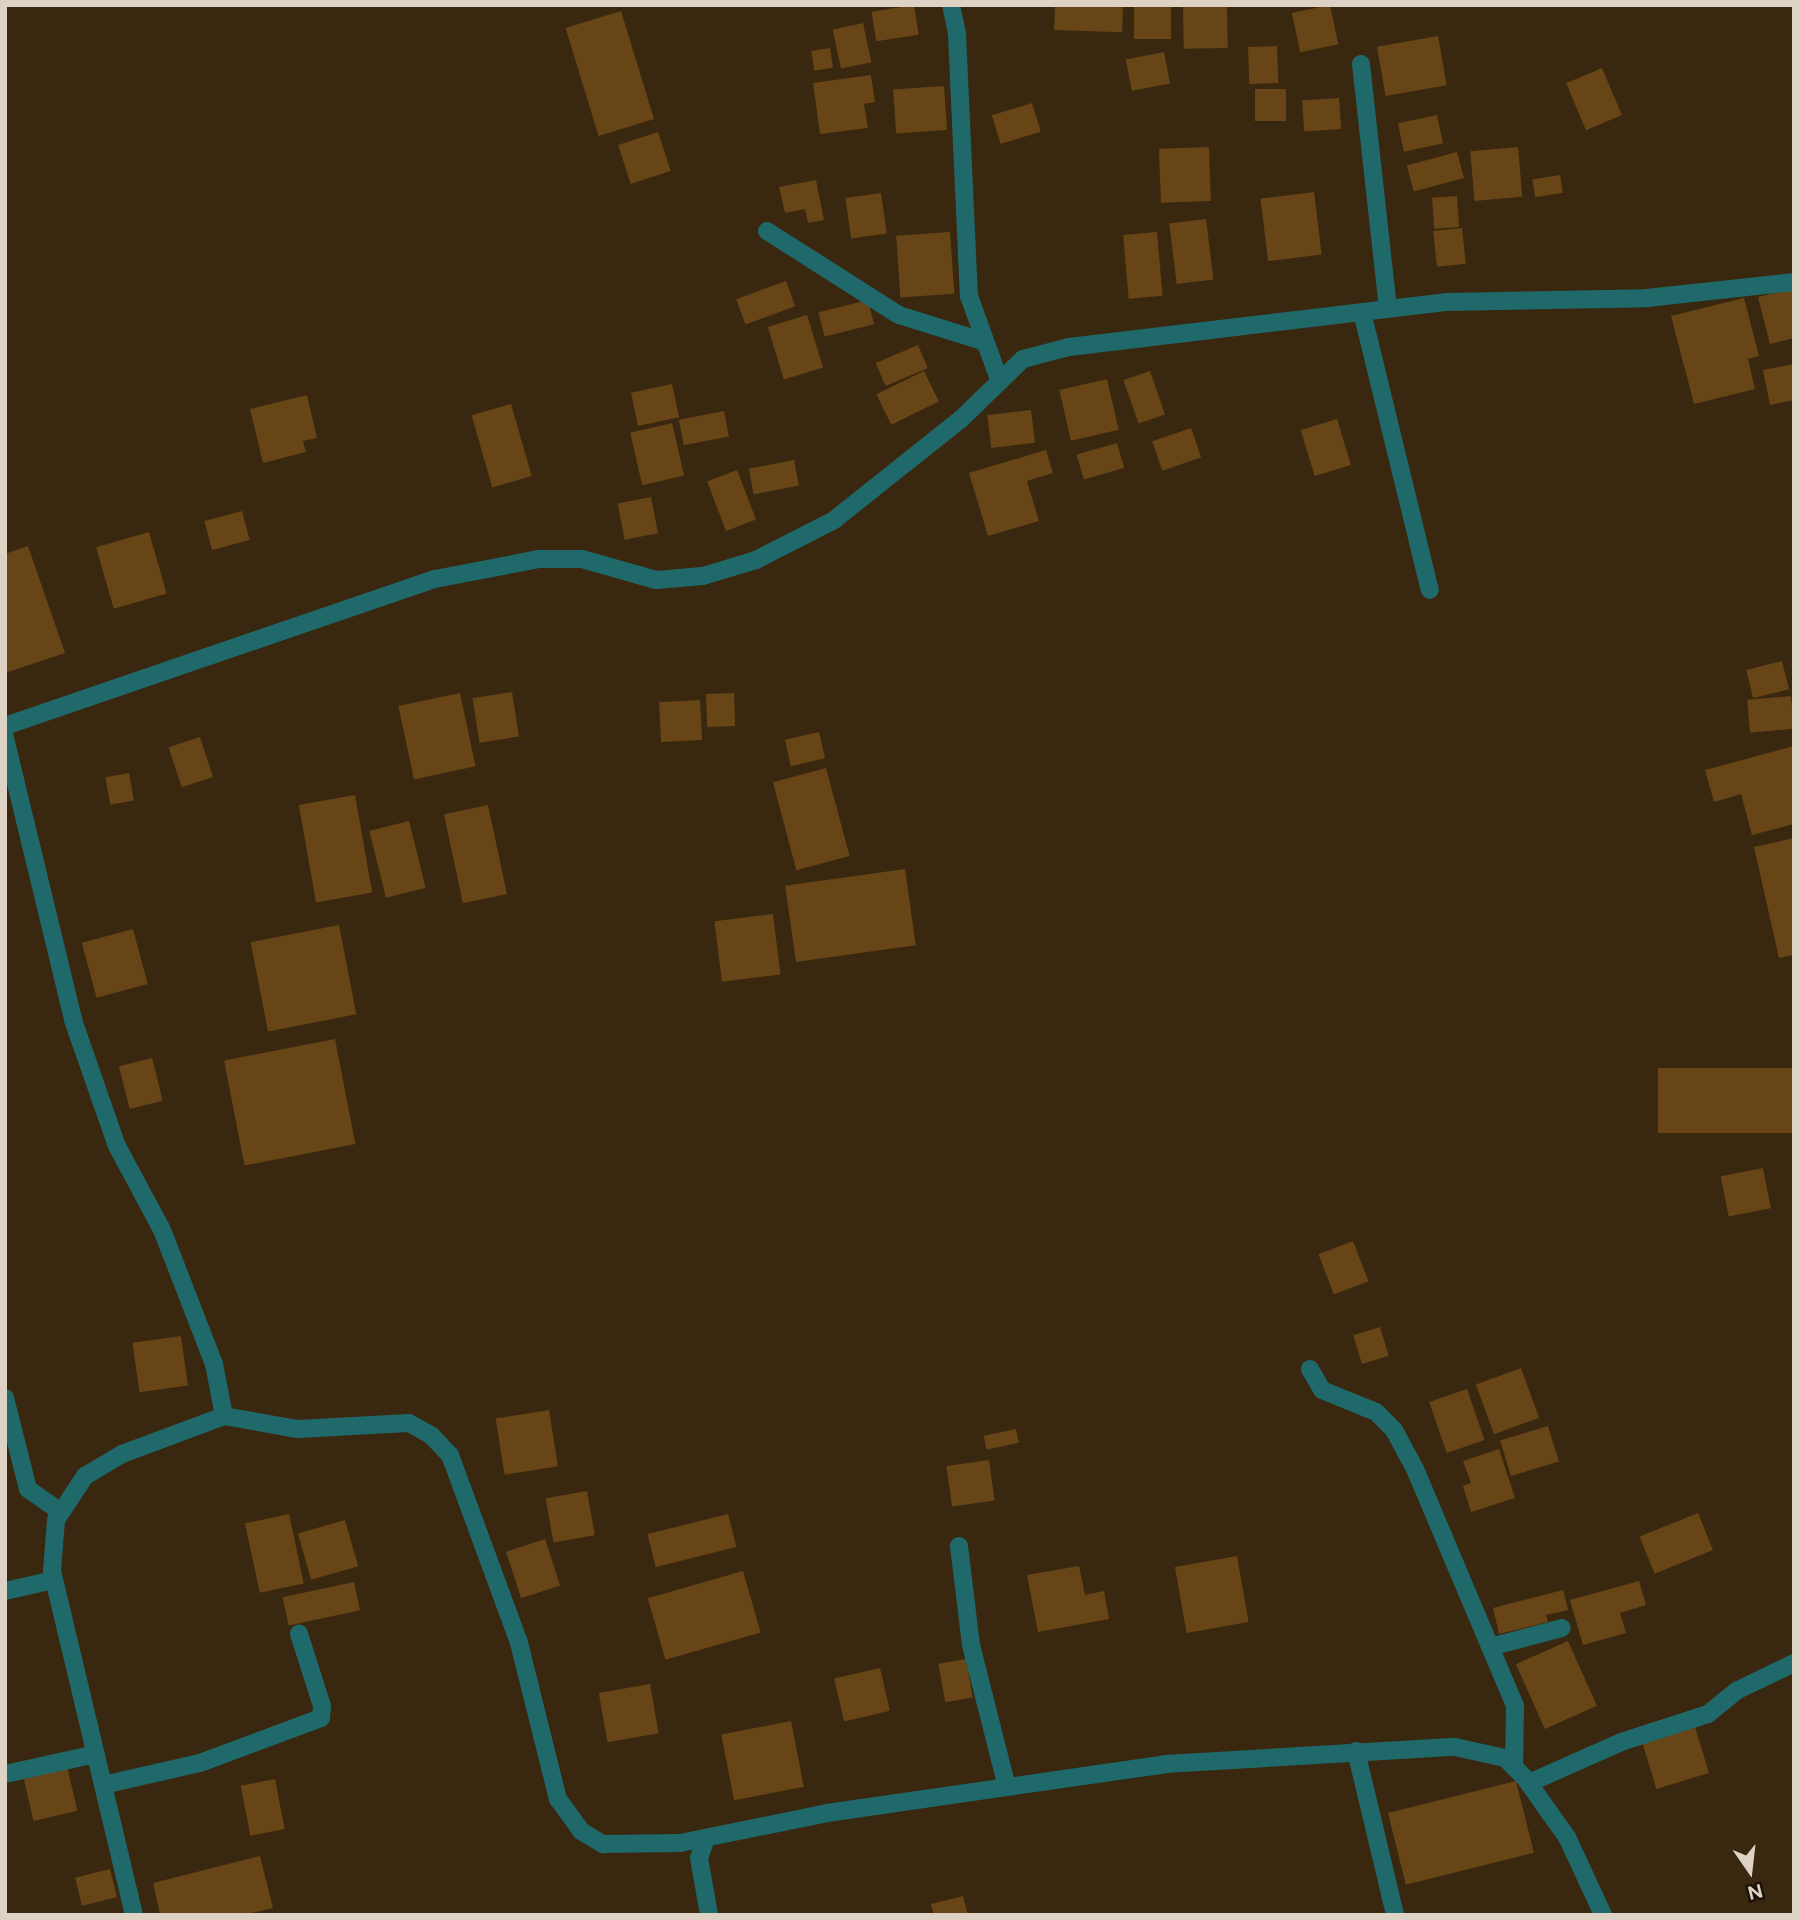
<!DOCTYPE html>
<html>
<head>
<meta charset="utf-8">
<style>
  body { margin:0 }
  #map { position:relative; width:1799px; height:1920px; overflow:hidden; background:#39270f; font-family:Figtree,sans-serif }
  div>[style] { position:absolute }
  .building>* { inset:0; background:#684516; transform-origin:0 0 }
  .minor>* { height:18px; margin:-9px; padding:0 9px; transform-origin:9px; border-radius:9px; background:#1f696b }
  span { translate:-50% -50%; white-space:nowrap; text-align:center; line-height:1.15; -webkit-text-stroke:5px #1a1208; paint-order:stroke }
  .frame { position:absolute; inset:0; border:7px solid #ded2c4; pointer-events:none }
  .north { position:absolute; left:1715px; top:1836px; width:70px; height:70px; -webkit-text-stroke:5px #1a1208; paint-order:stroke; rotate:166deg; font-size:19px; font-weight:700; line-height:28px; text-align:center; color:#ded2c4 }
  .north::after { content:''; display:block; margin:auto; width:24px; height:32px; background:#ded2c4; clip-path:polygon(50% 0,100% 100%,50% 72%,0 100%) }
</style>
</head>
<body>
<div id="map">
  <div class="building">
    <i style="left:914px;top:5px;width:30px;height:43px;rotate:81deg"></i>
    <i style="left:1055px;top:5px;width:68px;height:25px;rotate:2deg"></i>
    <i style="left:1134px;top:5px;width:37px;height:34px"></i>
    <i style="left:1330px;top:5px;width:40px;height:39px;rotate:78deg"></i>
    <i style="left:1227px;top:6px;width:42px;height:44px;rotate:89deg"></i>
    <i style="left:621px;top:11px;width:113px;height:58px;rotate:73deg"></i>
    <i style="left:863px;top:23px;width:40px;height:31px;rotate:78deg"></i>
    <i style="left:1438px;top:36px;width:50px;height:62px;rotate:80deg"></i>
    <i style="left:1277px;top:46px;width:37px;height:29px;rotate:88deg"></i>
    <i style="left:830px;top:48px;width:20px;height:19px;rotate:81deg"></i>
    <i style="left:1164px;top:52px;width:32px;height:39px;rotate:79deg"></i>
    <i style="left:1602px;top:68px;width:51px;height:39px;rotate:67deg"></i>
    <i style="clip-path:polygon(871px 75px,875px 102px,864px 104px,868px 128px,820px 134px,813px 83px)"></i>
    <i style="left:944px;top:86px;width:44px;height:51px;rotate:86deg"></i>
    <i style="left:1255px;top:89px;width:31px;height:32px"></i>
    <i style="left:1339px;top:98px;width:31px;height:37px;rotate:86deg"></i>
    <i style="left:1032px;top:103px;width:30px;height:42px;rotate:73deg"></i>
    <i style="left:1437px;top:115px;width:29px;height:40px;rotate:78deg"></i>
    <i style="left:658px;top:132px;width:41px;height:42px;rotate:72deg"></i>
    <i style="left:1209px;top:147px;width:54px;height:50px;rotate:88deg"></i>
    <i style="left:1518px;top:147px;width:50px;height:48px;rotate:85deg"></i>
    <i style="left:1457px;top:152px;width:27px;height:52px;rotate:75deg"></i>
    <i style="left:1560px;top:175px;width:18px;height:28px;rotate:81deg"></i>
    <i style="clip-path:polygon(816px 180px,824px 220px,808px 223px,805px 209px,785px 213px,779px 187px)"></i>
    <i style="left:1314px;top:192px;width:63px;height:54px;rotate:83deg"></i>
    <i style="left:881px;top:193px;width:41px;height:36px;rotate:82deg"></i>
    <i style="left:1457px;top:196px;width:31px;height:25px;rotate:86deg"></i>
    <i style="left:1206px;top:219px;width:61px;height:37px;rotate:83deg"></i>
    <i style="left:1462px;top:228px;width:36px;height:29px;rotate:84deg"></i>
    <i style="left:950px;top:232px;width:62px;height:54px;rotate:86deg"></i>
    <i style="left:1157px;top:232px;width:64px;height:34px;rotate:85deg"></i>
    <i style="left:786px;top:281px;width:27px;height:53px;rotate:70deg"></i>
    <i style="clip-path:polygon(1792px 289px,1794px 338px,1770px 344px,1758px 297px)"></i>
    <i style="clip-path:polygon(1744px 298px,1759px 356px,1748px 359px,1755px 389px,1694px 404px,1671px 316px)"></i>
    <i style="left:868px;top:300px;width:25px;height:51px;rotate:76deg"></i>
    <i style="left:807px;top:315px;width:55px;height:41px;rotate:73deg"></i>
    <i style="left:918px;top:345px;width:25px;height:46px;rotate:67deg"></i>
    <i style="clip-path:polygon(1794px 364px,1794px 400px,1770px 405px,1763px 370px)"></i>
    <i style="left:924px;top:371px;width:34px;height:53px;rotate:64deg"></i>
    <i style="left:1150px;top:371px;width:46px;height:28px;rotate:71deg"></i>
    <i style="left:1107px;top:379px;width:52px;height:49px;rotate:77deg"></i>
    <i style="left:672px;top:384px;width:34px;height:42px;rotate:78deg"></i>
    <i style="clip-path:polygon(307px 395px,317px 438px,303px 441px,306px 452px,263px 463px,250px 409px)"></i>
    <i style="left:511px;top:404px;width:75px;height:41px;rotate:74deg"></i>
    <i style="left:1031px;top:410px;width:33px;height:44px;rotate:83deg"></i>
    <i style="left:724px;top:411px;width:26px;height:46px;rotate:79deg"></i>
    <i style="left:1337px;top:419px;width:48px;height:38px;rotate:73deg"></i>
    <i style="left:672px;top:423px;width:54px;height:43px;rotate:77deg"></i>
    <i style="left:1191px;top:428px;width:31px;height:41px;rotate:71deg"></i>
    <i style="left:1117px;top:443px;width:26px;height:42px;rotate:74deg"></i>
    <i style="clip-path:polygon(1046px 450px,1053px 473px,1027px 481px,1039px 521px,988px 536px,969px 473px)"></i>
    <i style="left:794px;top:460px;width:26px;height:46px;rotate:79deg"></i>
    <i style="left:737px;top:470px;width:53px;height:32px;rotate:69deg"></i>
    <i style="left:651px;top:497px;width:37px;height:34px;rotate:79deg"></i>
    <i style="left:242px;top:511px;width:30px;height:39px;rotate:75deg"></i>
    <i style="left:149px;top:532px;width:64px;height:55px;rotate:74deg"></i>
    <i style="clip-path:polygon(28px 546px,65px 653px,5px 673px,5px 554px)"></i>
    <i style="left:1782px;top:661px;width:29px;height:37px;rotate:76deg"></i>
    <i style="left:512px;top:692px;width:45px;height:40px;rotate:81deg"></i>
    <i style="left:460px;top:693px;width:75px;height:63px;rotate:78deg"></i>
    <i style="left:734px;top:693px;width:33px;height:28px;rotate:88deg"></i>
    <i style="left:1791px;top:696px;width:33px;height:44px;rotate:85deg"></i>
    <i style="left:700px;top:700px;width:40px;height:41px;rotate:87deg"></i>
    <i style="left:819px;top:732px;width:27px;height:35px;rotate:77deg"></i>
    <i style="left:200px;top:737px;width:42px;height:33px;rotate:72deg"></i>
    <i style="clip-path:polygon(1794px 746px,1794px 824px,1752px 835px,1741px 794px,1714px 802px,1705px 770px)"></i>
    <i style="left:826px;top:768px;width:91px;height:55px;rotate:75deg"></i>
    <i style="left:129px;top:773px;width:28px;height:24px;rotate:80deg"></i>
    <i style="left:355px;top:795px;width:99px;height:57px;rotate:80deg"></i>
    <i style="left:488px;top:805px;width:91px;height:45px;rotate:78deg"></i>
    <i style="left:409px;top:821px;width:69px;height:41px;rotate:76deg"></i>
    <i style="clip-path:polygon(1794px 838px,1794px 955px,1779px 958px,1754px 847px)"></i>
    <i style="left:905px;top:869px;width:77px;height:121px;rotate:82deg"></i>
    <i style="left:773px;top:914px;width:61px;height:59px;rotate:83deg"></i>
    <i style="left:339px;top:925px;width:91px;height:90px;rotate:79deg"></i>
    <i style="left:133px;top:929px;width:57px;height:53px;rotate:75deg"></i>
    <i style="left:335px;top:1039px;width:107px;height:113px;rotate:79deg"></i>
    <i style="left:152px;top:1058px;width:44px;height:34px;rotate:76deg"></i>
    <i style="left:1794px;top:1068px;width:65px;height:136px;rotate:90deg"></i>
    <i style="left:1763px;top:1168px;width:41px;height:43px;rotate:79deg"></i>
    <i style="left:1353px;top:1241px;width:43px;height:37px;rotate:69deg"></i>
    <i style="left:1380px;top:1327px;width:30px;height:28px;rotate:73deg"></i>
    <i style="left:181px;top:1336px;width:50px;height:49px;rotate:82deg"></i>
    <i style="left:1521px;top:1368px;width:53px;height:48px;rotate:70deg"></i>
    <i style="left:1467px;top:1389px;width:54px;height:40px;rotate:71deg"></i>
    <i style="left:549px;top:1410px;width:57px;height:54px;rotate:81deg"></i>
    <i style="left:1548px;top:1426px;width:37px;height:50px;rotate:73deg"></i>
    <i style="left:1016px;top:1429px;width:14px;height:33px;rotate:78deg"></i>
    <i style="clip-path:polygon(1499px 1449px,1515px 1498px,1471px 1512px,1463px 1486px,1471px 1483px,1463px 1461px)"></i>
    <i style="left:989px;top:1460px;width:41px;height:43px;rotate:82deg"></i>
    <i style="left:587px;top:1491px;width:45px;height:42px;rotate:80deg"></i>
    <i style="left:1698px;top:1513px;width:40px;height:63px;rotate:68deg"></i>
    <i style="left:289px;top:1514px;width:71px;height:45px;rotate:78deg"></i>
    <i style="left:728px;top:1514px;width:34px;height:83px;rotate:76deg"></i>
    <i style="left:345px;top:1520px;width:48px;height:49px;rotate:74deg"></i>
    <i style="left:545px;top:1539px;width:49px;height:41px;rotate:72deg"></i>
    <i style="left:1237px;top:1556px;width:67px;height:63px;rotate:80deg"></i>
    <i style="clip-path:polygon(1079px 1566px,1085px 1595px,1104px 1591px,1109px 1619px,1038px 1632px,1027px 1575px)"></i>
    <i style="left:743px;top:1571px;width:64px;height:99px;rotate:74deg"></i>
    <i style="clip-path:polygon(1639px 1581px,1646px 1605px,1620px 1613px,1626px 1633px,1583px 1645px,1570px 1600px)"></i>
    <i style="left:354px;top:1582px;width:29px;height:73px;rotate:78deg"></i>
    <i style="clip-path:polygon(1563px 1590px,1568px 1610px,1546px 1615px,1548px 1622px,1499px 1634px,1493px 1608px)"></i>
    <i style="left:1568px;top:1641px;width:71px;height:57px;rotate:66deg"></i>
    <i style="left:966px;top:1659px;width:39px;height:28px;rotate:80deg"></i>
    <i style="left:880px;top:1668px;width:44px;height:47px;rotate:77deg"></i>
    <i style="left:650px;top:1684px;width:50px;height:52px;rotate:80deg"></i>
    <i style="left:791px;top:1721px;width:67px;height:71px;rotate:79deg"></i>
    <i style="left:1695px;top:1727px;width:48px;height:55px;rotate:73deg"></i>
    <i style="left:67px;top:1766px;width:46px;height:45px;rotate:77deg"></i>
    <i style="left:275px;top:1779px;width:51px;height:35px;rotate:79deg"></i>
    <i style="left:1516px;top:1781px;width:74px;height:132px;rotate:76deg"></i>
    <i style="clip-path:polygon(260px 1856px,273px 1908px,243px 1915px,160px 1915px,153px 1883px)"></i>
    <i style="left:110px;top:1869px;width:29px;height:36px;rotate:76deg"></i>
    <i style="clip-path:polygon(963px 1896px,968px 1915px,934px 1915px,931px 1904px)"></i>
  </div>
  <div class="minor">
    <i style="left:951px;top:5px;width:30px;rotate:78deg"></i>
    <i style="left:957px;top:34px;width:262px;rotate:87.4deg"></i>
    <i style="left:969px;top:296px;width:91px;rotate:70.2deg"></i>
    <i style="left:1361px;top:64px;width:246px;rotate:83.7deg"></i>
    <i style="left:767px;top:231px;width:156px;rotate:32.5deg"></i>
    <i style="left:899px;top:315px;width:87px;rotate:17.4deg"></i>
    <i style="left:1362px;top:312px;width:286px;rotate:76.3deg"></i>
    <i style="left:5px;top:726px;width:454px;rotate:-18.9deg"></i>
    <i style="left:435px;top:579px;width:106px;rotate:-10.9deg"></i>
    <i style="left:539px;top:559px;width:43px"></i>
    <i style="left:582px;top:559px;width:77px;rotate:15.8deg"></i>
    <i style="left:656px;top:580px;width:47px;rotate:-4.9deg"></i>
    <i style="left:703px;top:576px;width:55px;rotate:-16.8deg"></i>
    <i style="left:756px;top:560px;width:88px;rotate:-27.1deg"></i>
    <i style="left:834px;top:520px;width:162px;rotate:-38.5deg"></i>
    <i style="left:961px;top:419px;width:86px;rotate:-44.1deg"></i>
    <i style="left:1023px;top:359px;width:48px;rotate:-14.6deg"></i>
    <i style="left:1069px;top:347px;width:381px;rotate:-6.8deg"></i>
    <i style="left:1447px;top:302px;width:200px;rotate:-1.1deg"></i>
    <i style="left:1647px;top:298px;width:148px;rotate:-6.2deg"></i>
    <i style="left:5px;top:738px;width:290px;rotate:76.4deg"></i>
    <i style="left:73px;top:1020px;width:133px;rotate:70.8deg"></i>
    <i style="left:117px;top:1146px;width:95px;rotate:61.8deg"></i>
    <i style="left:162px;top:1230px;width:144px;rotate:68.8deg"></i>
    <i style="left:214px;top:1364px;width:53px;rotate:79.1deg"></i>
    <i style="left:224px;top:1416px;width:75px;rotate:10deg"></i>
    <i style="left:298px;top:1429px;width:111px;rotate:-3.1deg"></i>
    <i style="left:409px;top:1423px;width:26px;rotate:29deg"></i>
    <i style="left:432px;top:1436px;width:26px;rotate:47deg"></i>
    <i style="left:450px;top:1455px;width:200px;rotate:69.8deg"></i>
    <i style="left:519px;top:1643px;width:161px;rotate:76deg"></i>
    <i style="left:558px;top:1799px;width:39px;rotate:54deg"></i>
    <i style="left:581px;top:1831px;width:26px;rotate:31deg"></i>
    <i style="left:603px;top:1844px;width:77px;rotate:-0.7deg"></i>
    <i style="left:680px;top:1843px;width:150px;rotate:-11.5deg"></i>
    <i style="left:827px;top:1813px;width:342px;rotate:-8.2deg"></i>
    <i style="left:1165px;top:1764px;width:290px;rotate:-3.4deg"></i>
    <i style="left:1455px;top:1747px;width:51px;rotate:12.4deg"></i>
    <i style="left:1505px;top:1758px;width:28px;rotate:45deg"></i>
    <i style="left:1525px;top:1778px;width:72px;rotate:54.6deg"></i>
    <i style="left:1567px;top:1837px;width:86px;rotate:65.2deg"></i>
    <i style="left:1310px;top:1369px;width:24px;rotate:60deg"></i>
    <i style="left:1322px;top:1390px;width:58px;rotate:22.2deg"></i>
    <i style="left:1376px;top:1412px;width:25px;rotate:45deg"></i>
    <i style="left:1394px;top:1430px;width:44px;rotate:61.7deg"></i>
    <i style="left:1415px;top:1469px;width:257px;rotate:67.1deg"></i>
    <i style="left:1515px;top:1706px;width:61px;rotate:90.9deg"></i>
    <i style="left:5px;top:1398px;width:94px;rotate:75.8deg"></i>
    <i style="left:28px;top:1489px;width:39px;rotate:35deg"></i>
    <i style="left:959px;top:1546px;width:100px;rotate:83.1deg"></i>
    <i style="left:971px;top:1645px;width:146px;rotate:75.8deg"></i>
    <i style="left:5px;top:1591px;width:50px;rotate:-12.7deg"></i>
    <i style="left:1490px;top:1647px;width:74px;rotate:-14.8deg"></i>
    <i style="left:1356px;top:1751px;width:169px;rotate:76.6deg"></i>
    <i style="left:5px;top:1774px;width:93px;rotate:-12.4deg"></i>
    <i style="left:1529px;top:1783px;width:101px;rotate:-24deg"></i>
    <i style="left:1621px;top:1742px;width:91px;rotate:-17.8deg"></i>
    <i style="left:1708px;top:1714px;width:38px;rotate:-39deg"></i>
    <i style="left:1738px;top:1690px;width:62px;rotate:-25.7deg"></i>
    <i style="left:103px;top:1785px;width:99px;rotate:-12.8deg"></i>
    <i style="left:200px;top:1763px;width:129px;rotate:-20.4deg"></i>
    <i style="left:321px;top:1718px;width:12px;rotate:-85deg"></i>
    <i style="left:322px;top:1706px;width:76px;rotate:-107.7deg"></i>
    <i style="left:706px;top:1838px;width:21px;rotate:109deg"></i>
    <i style="left:699px;top:1858px;width:58px;rotate:80deg"></i>
    <i style="left:134px;top:1915px;width:354px;rotate:-103.4deg"></i>
    <i style="left:52px;top:1571px;width:51px;rotate:-85.5deg"></i>
    <i style="left:56px;top:1520px;width:53px;rotate:-56.6deg"></i>
    <i style="left:85px;top:1476px;width:43px;rotate:-30.7deg"></i>
    <i style="left:122px;top:1454px;width:109px;rotate:-20.4deg"></i>
  </div>
  <div class="frame"></div>
  <div class="north">N</div>
</div>
</body>
</html>
